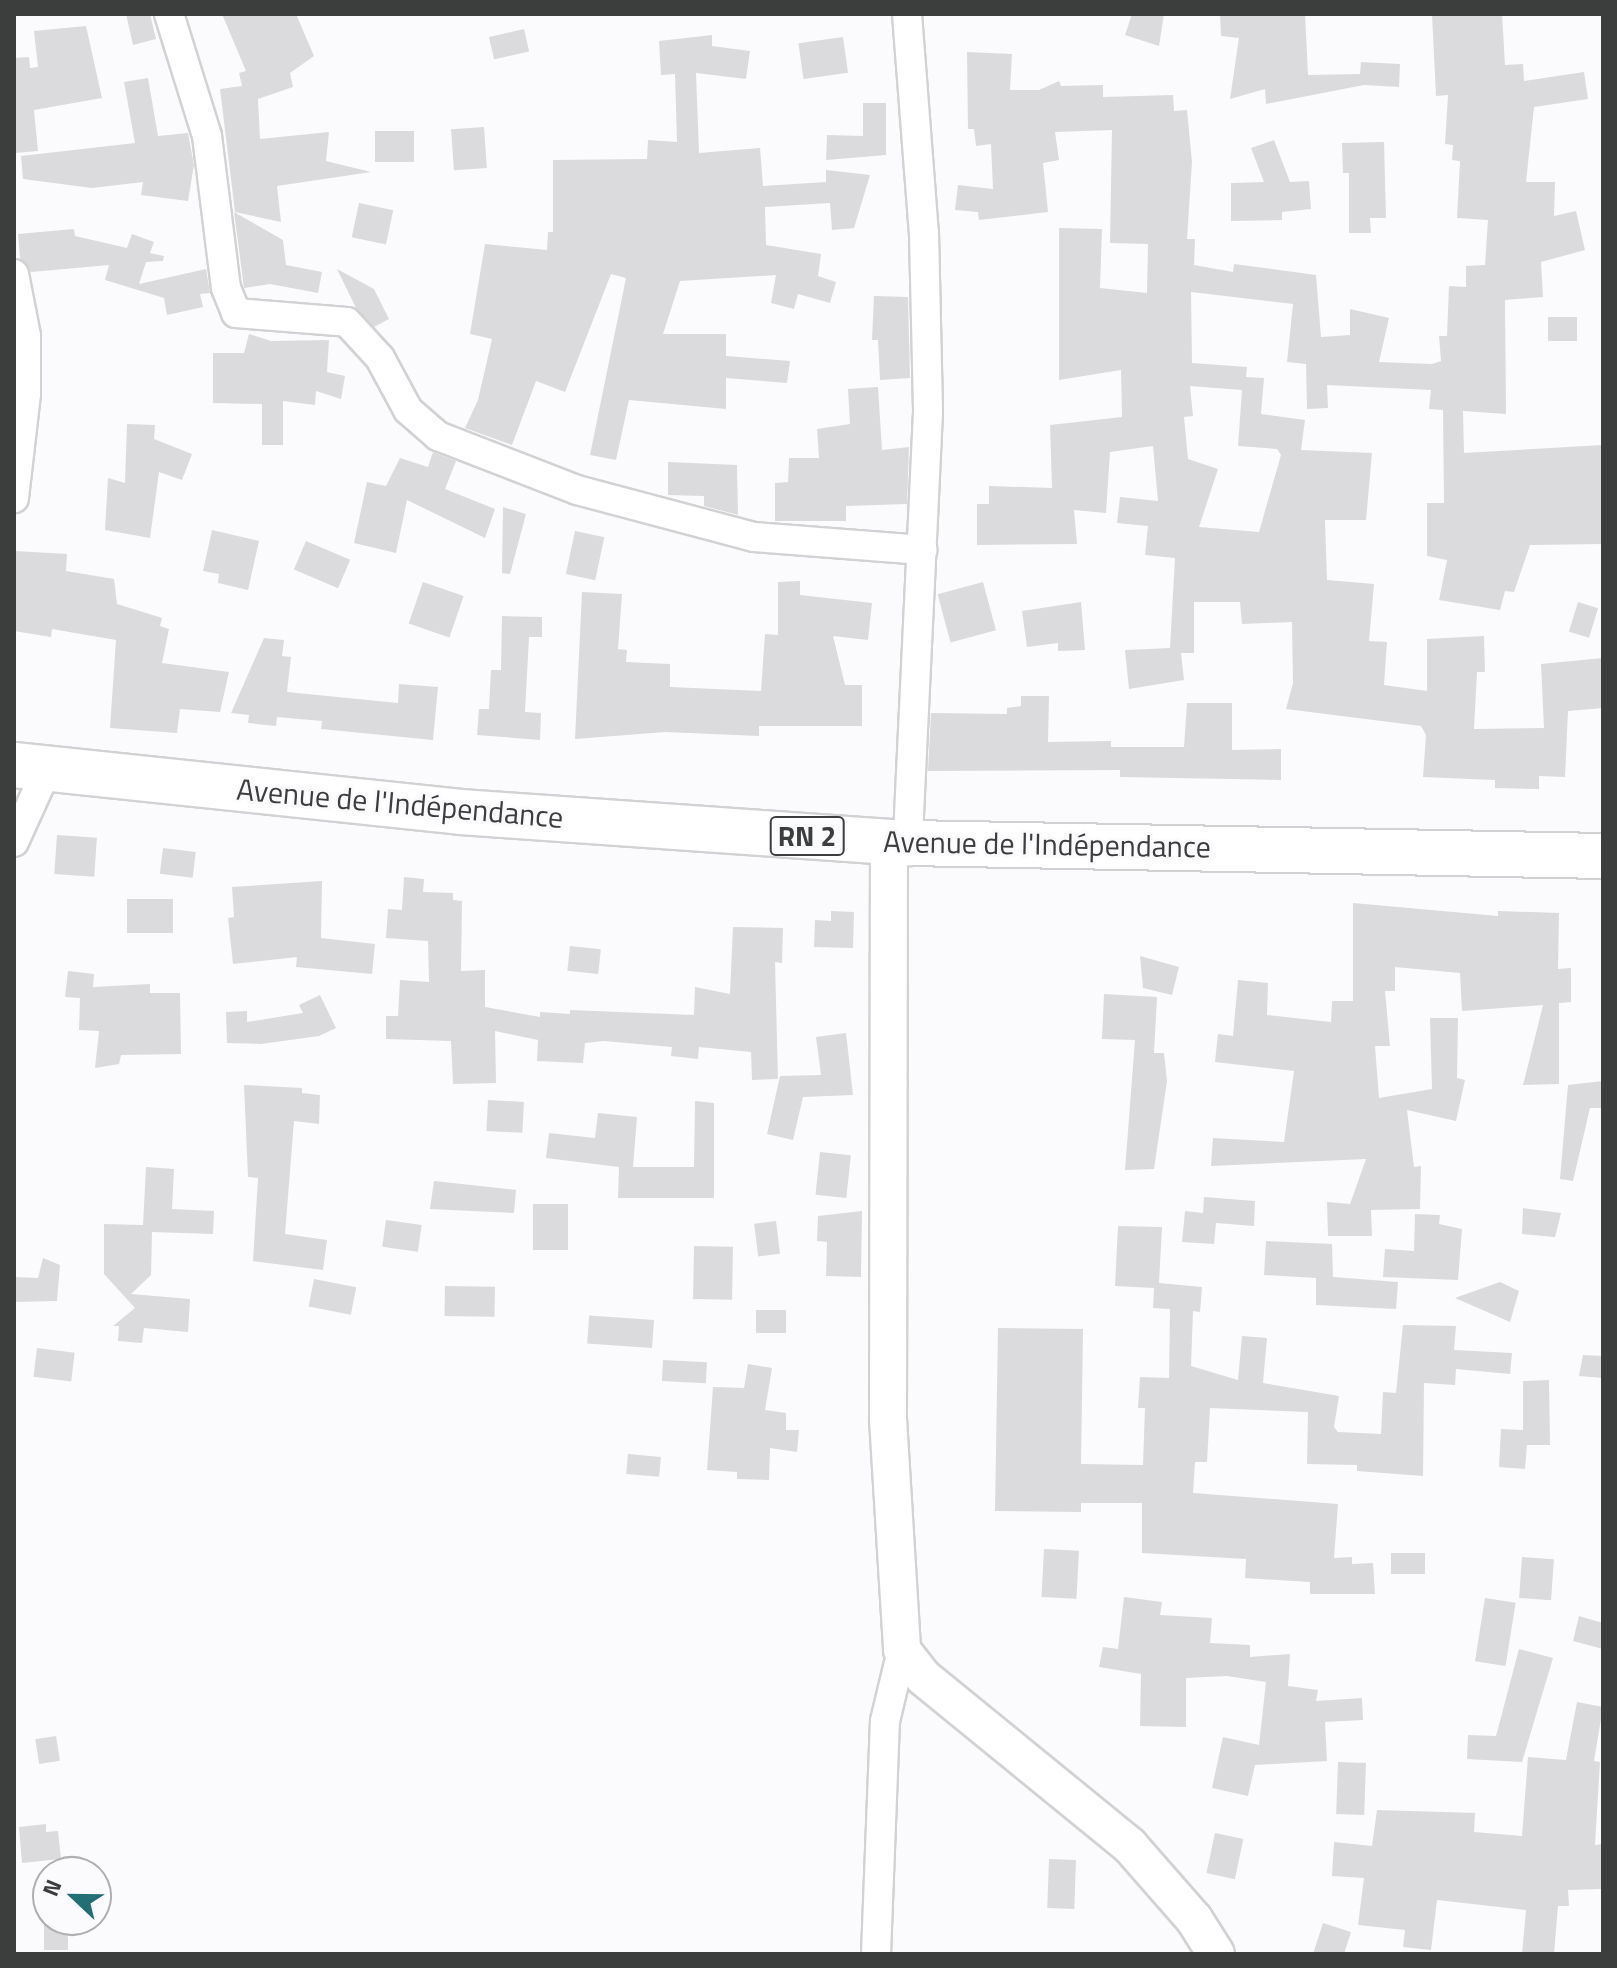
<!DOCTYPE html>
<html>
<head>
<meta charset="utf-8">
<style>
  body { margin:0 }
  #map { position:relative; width:1617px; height:1968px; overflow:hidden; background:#fbfbfd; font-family:"Titillium Web",sans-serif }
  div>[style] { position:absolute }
  .building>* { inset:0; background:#dbdbdd; transform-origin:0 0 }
  .roads { filter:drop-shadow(2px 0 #d2d2d4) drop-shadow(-2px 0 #d2d2d4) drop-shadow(0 2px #d2d2d4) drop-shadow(0 -2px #d2d2d4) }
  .minor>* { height:28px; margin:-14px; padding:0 14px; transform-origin:14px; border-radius:14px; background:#fff }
  .tertiary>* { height:36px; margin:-18px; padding:0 18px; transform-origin:18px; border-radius:18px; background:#fff }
  .primary>* { height:44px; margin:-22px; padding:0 22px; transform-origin:22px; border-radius:22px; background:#fff }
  span { translate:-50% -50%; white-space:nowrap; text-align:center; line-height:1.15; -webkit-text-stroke:6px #fbfbfd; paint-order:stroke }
  .shield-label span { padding:2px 6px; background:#fbfbfd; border:2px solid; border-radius:6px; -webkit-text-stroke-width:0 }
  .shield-label { font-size:28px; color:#3c3d3d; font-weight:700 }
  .street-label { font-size:30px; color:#3c3d3d }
  .frame { position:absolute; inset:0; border:16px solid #3c3d3d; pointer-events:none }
  .north { position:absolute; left:32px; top:1856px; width:80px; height:80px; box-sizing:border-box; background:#fbfbfd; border:2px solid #afafb0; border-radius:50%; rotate:292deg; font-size:22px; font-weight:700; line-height:32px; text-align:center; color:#3c3d3d }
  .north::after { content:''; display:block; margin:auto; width:28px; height:36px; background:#246f73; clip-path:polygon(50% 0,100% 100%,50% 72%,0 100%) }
</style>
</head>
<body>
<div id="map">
  <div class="building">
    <i style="clip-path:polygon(126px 14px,150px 14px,156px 39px,133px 45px)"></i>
    <i style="clip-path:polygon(222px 14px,296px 14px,314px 56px,290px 73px,293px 87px,258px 99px,260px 139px,329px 132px,326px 161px,371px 172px,277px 186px,281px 222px,235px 212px,220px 89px,242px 86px,239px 73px,246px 71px)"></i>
    <i style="clip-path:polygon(1132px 14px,1164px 14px,1159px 46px,1125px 35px)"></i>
    <i style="clip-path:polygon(1220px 14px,1305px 14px,1308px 75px,1360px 74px,1361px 62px,1400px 64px,1399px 87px,1364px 85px,1266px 104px,1265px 89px,1230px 99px,1239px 38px,1221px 36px)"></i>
    <i style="clip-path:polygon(evenodd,1432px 14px,1502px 14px,1505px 65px,1523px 64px,1524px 81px,1584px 72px,1588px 99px,1534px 107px,1526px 182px,1555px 182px,1554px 216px,1576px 211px,1585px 250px,1541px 262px,1543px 297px,1505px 300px,1506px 414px,1463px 411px,1464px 453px,1603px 445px,1603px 544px,1530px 545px,1514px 592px,1505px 591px,1500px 610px,1439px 600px,1447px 560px,1427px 556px,1427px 503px,1444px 503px,1443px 410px,1429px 409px,1431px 390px,1327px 385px,1328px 408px,1307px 409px,1306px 364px,1287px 362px,1293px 304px,1191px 292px,1192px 363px,1247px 367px,1246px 377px,1264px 378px,1261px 414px,1305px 420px,1301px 450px,1372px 453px,1366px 520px,1325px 520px,1327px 580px,1374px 584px,1369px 641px,1387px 642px,1384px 685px,1427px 691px,1427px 639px,1484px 636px,1485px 672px,1477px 672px,1474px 729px,1544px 728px,1541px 664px,1603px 658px,1603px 708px,1568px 711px,1565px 777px,1539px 776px,1539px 789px,1495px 788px,1495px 780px,1423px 777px,1426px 735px,1421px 726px,1286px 709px,1293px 683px,1292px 622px,1242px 624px,1240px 602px,1194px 602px,1194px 653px,1181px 653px,1184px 680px,1129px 689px,1125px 650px,1170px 648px,1175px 558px,1145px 555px,1148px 526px,1117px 523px,1120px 497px,1158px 501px,1153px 446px,1110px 452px,1106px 513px,1074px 510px,1077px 544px,977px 545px,977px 504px,989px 504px,989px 486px,1052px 488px,1050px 425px,1122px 417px,1121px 370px,1059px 380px,1059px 228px,1102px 229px,1100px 288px,1147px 293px,1148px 244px,1110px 243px,1112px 130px,1055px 132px,1059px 160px,1043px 163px,1048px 212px,979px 220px,978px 212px,955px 210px,958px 185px,993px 189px,991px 144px,976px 146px,974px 129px,968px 129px,967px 52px,1012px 54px,1010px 90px,1039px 90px,1059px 81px,1061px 86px,1103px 85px,1103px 97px,1173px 95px,1174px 111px,1187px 110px,1192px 162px,1187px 239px,1195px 239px,1194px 265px,1233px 272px,1234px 264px,1316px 275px,1321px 337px,1350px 335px,1350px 309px,1389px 318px,1379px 362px,1432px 364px,1441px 361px,1439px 336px,1447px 336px,1449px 286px,1466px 287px,1466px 266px,1485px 265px,1488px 220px,1457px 218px,1460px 161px,1452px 160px,1453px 145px,1445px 144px,1448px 95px,1436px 96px,1432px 14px,1190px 386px,1242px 390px,1238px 446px,1277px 449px,1281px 455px,1259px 532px,1199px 527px,1218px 469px,1188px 459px,1184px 417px,1193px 416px,1190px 386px)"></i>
    <i style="clip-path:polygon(86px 26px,102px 98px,34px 110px,38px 151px,14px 153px,14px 58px,29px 57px,30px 68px,38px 67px,34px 31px)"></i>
    <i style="left:524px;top:29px;width:23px;height:36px;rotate:77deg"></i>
    <i style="clip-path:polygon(712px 35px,712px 46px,750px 51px,746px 79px,696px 73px,699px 153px,760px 148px,763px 186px,826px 182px,826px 170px,870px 175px,854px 228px,832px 230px,830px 203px,765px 207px,766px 245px,821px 254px,818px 276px,836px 282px,830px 303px,798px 294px,794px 309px,771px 303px,776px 275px,680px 281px,663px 334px,726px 334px,726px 356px,790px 361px,787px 383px,726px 378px,726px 409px,629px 400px,616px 460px,590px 455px,626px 278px,611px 274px,565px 392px,536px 381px,512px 445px,465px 428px,478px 400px,492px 339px,470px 334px,485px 244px,547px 250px,548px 232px,553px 232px,553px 160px,647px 159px,648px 140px,677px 142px,675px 74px,661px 75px,659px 41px)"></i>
    <i style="left:843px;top:37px;width:36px;height:45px;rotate:82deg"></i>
    <i style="clip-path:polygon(148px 78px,158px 136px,188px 133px,194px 165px,188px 201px,141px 195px,143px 182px,92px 188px,23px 179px,21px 156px,135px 143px,124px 82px)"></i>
    <i style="clip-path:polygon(863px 103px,886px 103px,886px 155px,826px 160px,827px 135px,863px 136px)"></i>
    <i style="left:484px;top:127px;width:41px;height:33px;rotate:86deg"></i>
    <i style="left:375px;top:131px;width:39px;height:31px"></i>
    <i style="clip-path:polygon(1274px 140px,1290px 182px,1309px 181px,1311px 209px,1282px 212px,1282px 220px,1231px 221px,1231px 183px,1264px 182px,1251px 148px)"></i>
    <i style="clip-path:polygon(1384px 142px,1386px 218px,1370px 218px,1371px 233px,1349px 233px,1349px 173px,1343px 173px,1342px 143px)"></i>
    <i style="left:359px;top:203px;width:35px;height:35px;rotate:12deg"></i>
    <i style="clip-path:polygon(234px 212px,283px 240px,286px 265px,322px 272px,318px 293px,270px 284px,244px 288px)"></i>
    <i style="clip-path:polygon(74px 229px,75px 236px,127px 248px,132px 234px,154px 242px,150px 253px,164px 256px,163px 261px,146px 262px,139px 284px,206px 269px,210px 293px,200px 294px,203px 307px,167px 315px,164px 298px,105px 280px,109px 265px,31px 272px,20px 258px,18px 234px)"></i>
    <i style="clip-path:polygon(337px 269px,374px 289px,389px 319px,374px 327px,356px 308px)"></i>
    <i style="clip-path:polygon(874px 296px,908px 297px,910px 378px,880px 380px,878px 340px,872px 340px)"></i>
    <i style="left:1548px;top:317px;width:29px;height:24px"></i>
    <i style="clip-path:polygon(249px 334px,271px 341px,329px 340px,327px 372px,345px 376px,341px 399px,316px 391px,315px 405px,283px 401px,283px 445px,262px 445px,262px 404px,213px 403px,213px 353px,244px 353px)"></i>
    <i style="clip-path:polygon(878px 387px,882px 450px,909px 447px,907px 504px,846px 506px,846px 521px,775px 521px,775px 483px,788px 482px,789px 458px,819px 458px,817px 429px,850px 424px,848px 389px)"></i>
    <i style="clip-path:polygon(127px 424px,155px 425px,154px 439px,192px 454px,182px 480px,159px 472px,150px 538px,105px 530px,108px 478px,125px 483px)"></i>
    <i style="clip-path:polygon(433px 452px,456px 461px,445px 489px,495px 509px,485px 538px,407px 500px,396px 553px,354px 543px,367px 482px,386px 486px,400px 458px,428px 467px)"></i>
    <i style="clip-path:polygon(668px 462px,737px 465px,738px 515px,704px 506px,704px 496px,668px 495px)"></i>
    <i style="clip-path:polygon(503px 507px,526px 514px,510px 574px,502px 573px)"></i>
    <i style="clip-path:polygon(212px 530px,259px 541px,248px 590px,218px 583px,219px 574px,203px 571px)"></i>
    <i style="left:575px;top:531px;width:30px;height:44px;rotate:12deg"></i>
    <i style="left:306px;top:541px;width:48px;height:31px;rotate:23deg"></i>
    <i style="clip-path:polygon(15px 551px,67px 554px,66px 571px,114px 579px,117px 604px,162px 618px,160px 626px,169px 629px,162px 663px,229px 672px,220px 712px,180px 709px,177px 733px,110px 728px,116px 640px,52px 629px,51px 637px,14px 631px)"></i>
    <i style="clip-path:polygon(800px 581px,800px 595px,872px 603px,868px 640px,833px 636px,845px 685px,862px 685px,862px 726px,759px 726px,759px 736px,665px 732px,575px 739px,582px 592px,622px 594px,618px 649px,627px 650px,626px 662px,670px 664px,670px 687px,761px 691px,765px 634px,778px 635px,778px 582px)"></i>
    <i style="left:423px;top:582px;width:43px;height:44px;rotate:19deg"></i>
    <i style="left:983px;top:582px;width:50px;height:47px;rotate:75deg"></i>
    <i style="clip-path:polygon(1081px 602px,1085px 650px,1058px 651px,1058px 643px,1027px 647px,1022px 611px)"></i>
    <i style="left:1578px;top:602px;width:21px;height:31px;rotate:17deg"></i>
    <i style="clip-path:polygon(502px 616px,542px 617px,542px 637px,529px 637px,525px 712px,541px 713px,540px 740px,477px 735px,479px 709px,489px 709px,491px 670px,501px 670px)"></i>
    <i style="clip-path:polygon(264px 638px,284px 640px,282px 656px,291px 657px,287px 692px,398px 703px,399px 684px,438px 687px,433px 740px,321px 729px,322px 721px,277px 717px,276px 726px,248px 723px,249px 715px,231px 713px)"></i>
    <i style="clip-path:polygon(1021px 696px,1049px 696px,1048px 742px,1111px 741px,1111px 747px,1184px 747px,1187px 703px,1232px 703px,1232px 750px,1281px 749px,1281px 780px,1120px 777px,1120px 770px,928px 771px,931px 713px,1007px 714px,1007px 708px,1021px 706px)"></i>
    <i style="left:57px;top:835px;width:40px;height:39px;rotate:4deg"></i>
    <i style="left:163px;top:848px;width:33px;height:26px;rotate:7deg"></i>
    <i style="clip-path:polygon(404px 877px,424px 879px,423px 892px,453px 893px,453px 900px,462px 901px,461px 971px,485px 970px,485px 1007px,540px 1017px,540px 1012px,570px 1014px,570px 1010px,694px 1015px,695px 987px,730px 994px,733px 927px,783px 928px,782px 963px,775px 962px,778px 1079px,752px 1080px,751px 1052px,699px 1047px,698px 1059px,671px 1056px,672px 1047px,604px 1041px,585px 1043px,583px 1063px,537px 1061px,538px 1040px,495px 1031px,496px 1083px,453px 1084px,451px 1041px,386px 1039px,386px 1016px,398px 1016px,400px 980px,429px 982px,428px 941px,386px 938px,388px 909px,402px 910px)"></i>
    <i style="clip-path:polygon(322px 881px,321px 938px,375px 944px,372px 974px,296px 967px,297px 957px,233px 964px,228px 918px,234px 917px,232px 887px)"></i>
    <i style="left:127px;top:899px;width:46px;height:34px"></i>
    <i style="clip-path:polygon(1353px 903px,1498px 916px,1498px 911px,1559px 913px,1558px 969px,1571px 968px,1571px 1002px,1559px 1003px,1559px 1084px,1523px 1085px,1543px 1005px,1462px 1011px,1460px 973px,1395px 967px,1395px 991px,1385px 991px,1390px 1046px,1375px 1046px,1379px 1098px,1432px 1089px,1430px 1018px,1458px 1018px,1457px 1078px,1465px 1080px,1456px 1121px,1407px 1110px,1414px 1167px,1421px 1166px,1420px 1209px,1371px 1210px,1372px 1236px,1328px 1236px,1327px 1202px,1350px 1204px,1366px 1159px,1211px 1166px,1213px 1138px,1284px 1142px,1294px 1071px,1215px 1062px,1218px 1034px,1233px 1036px,1238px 980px,1268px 983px,1267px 1015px,1331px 1022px,1332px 1001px,1353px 1001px)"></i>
    <i style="clip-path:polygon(831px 911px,854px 912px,853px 948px,814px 947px,815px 920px,831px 921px)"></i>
    <i style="left:570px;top:946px;width:31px;height:25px;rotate:6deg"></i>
    <i style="clip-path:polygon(1140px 956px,1179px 967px,1172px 995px,1143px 988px)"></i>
    <i style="clip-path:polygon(68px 971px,94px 974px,93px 987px,150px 984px,150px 993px,180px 993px,181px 1054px,121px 1055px,119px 1064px,95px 1068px,99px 1031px,79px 1030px,80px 998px,65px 997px)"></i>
    <i style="clip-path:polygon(1104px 994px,1157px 997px,1154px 1053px,1164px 1053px,1167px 1081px,1154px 1169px,1125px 1170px,1135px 1040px,1102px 1039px)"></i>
    <i style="clip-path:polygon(320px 995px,336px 1028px,319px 1036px,261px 1044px,227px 1043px,226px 1012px,247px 1011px,247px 1022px,303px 1013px,299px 1005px)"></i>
    <i style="clip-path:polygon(846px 1033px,853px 1095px,803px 1097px,793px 1140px,767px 1134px,780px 1076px,821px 1075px,816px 1037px)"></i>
    <i style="clip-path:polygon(1603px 1081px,1603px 1108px,1590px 1108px,1573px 1181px,1560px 1179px,1568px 1085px)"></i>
    <i style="clip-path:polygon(244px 1085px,302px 1088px,302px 1093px,320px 1095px,319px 1124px,294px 1121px,285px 1234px,327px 1240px,323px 1270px,253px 1261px,258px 1178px,248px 1177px)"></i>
    <i style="left:488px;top:1100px;width:36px;height:31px;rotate:3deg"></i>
    <i style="clip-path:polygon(695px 1101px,714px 1103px,714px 1198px,618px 1198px,619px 1167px,546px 1158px,549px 1133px,595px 1138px,598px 1113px,637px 1117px,633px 1167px,694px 1167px)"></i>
    <i style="left:820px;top:1152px;width:31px;height:43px;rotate:6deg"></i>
    <i style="clip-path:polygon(146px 1167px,174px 1169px,172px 1209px,214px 1211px,213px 1234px,152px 1232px,151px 1275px,131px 1294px,190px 1299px,188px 1332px,144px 1328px,142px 1343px,118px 1341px,119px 1326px,113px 1326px,135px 1308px,104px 1274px,104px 1224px,143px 1225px)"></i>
    <i style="clip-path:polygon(434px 1181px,516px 1190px,514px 1213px,430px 1209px)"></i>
    <i style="clip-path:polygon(1204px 1197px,1255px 1201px,1254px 1226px,1216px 1223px,1214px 1244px,1182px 1242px,1185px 1211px,1203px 1213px)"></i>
    <i style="left:533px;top:1204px;width:35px;height:46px"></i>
    <i style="clip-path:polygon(1523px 1208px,1561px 1213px,1555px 1237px,1522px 1234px)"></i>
    <i style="clip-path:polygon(862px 1211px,861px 1277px,826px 1276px,827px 1242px,817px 1241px,818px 1216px)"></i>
    <i style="clip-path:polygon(1415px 1214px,1440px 1215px,1439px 1224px,1462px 1229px,1458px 1280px,1383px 1277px,1385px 1249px,1414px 1251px)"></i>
    <i style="left:386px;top:1220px;width:36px;height:27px;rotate:8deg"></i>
    <i style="left:776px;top:1221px;width:33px;height:22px;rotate:83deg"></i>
    <i style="clip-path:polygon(1118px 1226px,1162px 1227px,1159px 1283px,1202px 1287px,1200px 1312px,1193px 1311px,1191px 1366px,1238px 1380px,1242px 1336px,1267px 1338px,1263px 1383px,1339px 1396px,1334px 1427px,1338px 1432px,1381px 1434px,1383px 1392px,1396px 1393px,1403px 1325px,1456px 1326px,1454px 1350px,1512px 1353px,1510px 1374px,1456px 1369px,1455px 1385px,1424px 1383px,1423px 1476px,1357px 1471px,1357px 1465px,1307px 1464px,1308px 1412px,1210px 1408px,1207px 1462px,1195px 1462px,1193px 1493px,1338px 1504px,1334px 1558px,1352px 1557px,1352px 1564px,1373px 1563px,1375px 1594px,1310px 1594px,1310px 1582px,1245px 1578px,1246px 1559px,1142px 1553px,1142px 1503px,1081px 1503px,1081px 1512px,995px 1511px,998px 1328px,1083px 1329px,1081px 1464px,1143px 1465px,1145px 1408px,1138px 1408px,1140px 1377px,1169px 1378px,1170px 1309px,1153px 1308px,1154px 1288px,1115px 1286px)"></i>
    <i style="clip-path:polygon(1266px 1241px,1332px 1244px,1333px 1277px,1398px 1282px,1396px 1309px,1316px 1305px,1316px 1278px,1264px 1275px)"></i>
    <i style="left:694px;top:1246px;width:39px;height:53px;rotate:1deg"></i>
    <i style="clip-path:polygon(43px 1258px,60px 1265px,57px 1301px,14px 1302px,14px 1277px,38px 1278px)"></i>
    <i style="left:314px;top:1279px;width:43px;height:28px;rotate:11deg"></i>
    <i style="clip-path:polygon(1500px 1282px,1519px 1291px,1510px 1322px,1455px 1298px)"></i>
    <i style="left:445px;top:1286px;width:50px;height:30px;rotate:1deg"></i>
    <i style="left:756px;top:1310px;width:30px;height:23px"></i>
    <i style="left:654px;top:1320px;width:28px;height:65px;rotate:94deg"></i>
    <i style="left:37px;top:1348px;width:38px;height:29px;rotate:7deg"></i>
    <i style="clip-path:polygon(1583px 1355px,1603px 1356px,1603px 1378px,1579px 1376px)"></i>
    <i style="left:663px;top:1360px;width:44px;height:21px;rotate:3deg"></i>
    <i style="clip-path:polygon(748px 1364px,772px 1368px,765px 1410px,786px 1413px,786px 1430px,799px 1430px,797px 1452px,770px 1448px,769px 1480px,737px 1479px,737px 1472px,707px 1470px,713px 1387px,744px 1388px)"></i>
    <i style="clip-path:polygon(1549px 1380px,1550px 1445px,1527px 1445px,1525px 1469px,1499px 1467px,1501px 1429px,1523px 1430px,1523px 1381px)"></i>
    <i style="left:628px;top:1454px;width:33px;height:20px;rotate:5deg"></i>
    <i style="left:1044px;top:1549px;width:35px;height:48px;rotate:3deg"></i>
    <i style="left:1425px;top:1553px;width:21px;height:34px;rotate:90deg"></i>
    <i style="left:1522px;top:1557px;width:32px;height:41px;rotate:4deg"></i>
    <i style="clip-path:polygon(1124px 1597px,1162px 1602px,1160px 1615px,1212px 1618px,1210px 1643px,1250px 1645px,1250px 1657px,1290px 1654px,1288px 1686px,1318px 1690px,1316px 1701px,1362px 1698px,1363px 1720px,1325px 1722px,1327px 1761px,1255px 1765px,1248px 1796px,1212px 1788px,1223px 1737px,1259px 1745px,1266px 1682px,1227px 1676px,1186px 1678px,1186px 1727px,1140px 1726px,1141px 1674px,1099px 1667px,1103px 1647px,1118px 1649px)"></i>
    <i style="left:1485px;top:1598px;width:31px;height:64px;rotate:9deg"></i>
    <i style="clip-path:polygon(1579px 1616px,1603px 1623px,1603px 1649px,1573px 1641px)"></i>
    <i style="clip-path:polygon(1519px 1649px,1553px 1658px,1522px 1762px,1467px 1759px,1468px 1735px,1496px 1736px)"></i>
    <i style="clip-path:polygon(1577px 1702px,1603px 1707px,1594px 1761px,1600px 1762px,1595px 1845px,1603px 1844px,1603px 1889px,1568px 1890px,1569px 1906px,1558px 1906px,1554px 1954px,1522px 1954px,1526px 1910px,1437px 1900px,1431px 1950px,1403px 1947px,1405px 1930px,1358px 1925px,1364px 1878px,1332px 1876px,1334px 1842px,1372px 1846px,1377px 1810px,1475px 1813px,1474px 1832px,1522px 1836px,1528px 1757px,1566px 1760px)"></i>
    <i style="left:56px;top:1736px;width:25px;height:21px;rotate:81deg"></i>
    <i style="left:1338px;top:1762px;width:28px;height:52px;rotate:2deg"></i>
    <i style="clip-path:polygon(46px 1824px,46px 1832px,58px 1831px,61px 1859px,22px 1863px,19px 1827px)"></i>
    <i style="left:1215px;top:1833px;width:29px;height:41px;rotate:12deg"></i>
    <i style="left:1049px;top:1859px;width:27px;height:49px;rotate:2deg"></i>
    <i style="left:44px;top:1920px;width:24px;height:30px"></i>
    <i style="clip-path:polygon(1323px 1923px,1351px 1932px,1344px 1954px,1313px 1954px)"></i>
  </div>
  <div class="roads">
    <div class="minor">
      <i style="left:169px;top:14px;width:128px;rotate:72.7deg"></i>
      <i style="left:207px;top:136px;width:153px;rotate:82.9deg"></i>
      <i style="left:226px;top:288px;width:27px;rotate:68deg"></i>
      <i style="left:236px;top:313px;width:111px;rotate:4.6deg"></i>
      <i style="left:347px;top:322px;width:49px;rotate:47.5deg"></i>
      <i style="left:380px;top:358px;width:59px;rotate:61.7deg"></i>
      <i style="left:408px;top:410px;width:40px;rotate:41deg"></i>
      <i style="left:438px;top:436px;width:149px;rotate:21.2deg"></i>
      <i style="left:577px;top:490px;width:183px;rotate:14.9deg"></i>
      <i style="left:754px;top:537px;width:169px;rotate:4.4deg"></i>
      <i style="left:907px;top:14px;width:220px;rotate:85.6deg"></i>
      <i style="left:924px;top:233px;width:179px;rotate:88.7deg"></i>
      <i style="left:928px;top:412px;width:431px;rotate:92.7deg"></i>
      <i style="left:14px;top:274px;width:63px;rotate:79deg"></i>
      <i style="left:26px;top:336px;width:58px;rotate:90deg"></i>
      <i style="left:26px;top:394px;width:105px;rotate:96.6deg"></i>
      <i style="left:14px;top:842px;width:82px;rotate:-65.6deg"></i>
      <i style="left:876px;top:1954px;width:233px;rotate:-87.8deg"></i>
      <i style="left:885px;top:1721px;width:73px;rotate:-76.5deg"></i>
    </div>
    <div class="tertiary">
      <i style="left:889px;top:841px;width:578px;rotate:90.1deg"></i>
      <i style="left:888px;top:1419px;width:231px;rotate:86.5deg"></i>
      <i style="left:902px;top:1650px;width:34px;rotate:52deg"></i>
      <i style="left:923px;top:1677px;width:267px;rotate:39.2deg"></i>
      <i style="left:1130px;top:1846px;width:97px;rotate:48.8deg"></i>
      <i style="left:1194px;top:1919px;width:41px;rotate:57.8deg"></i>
    </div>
    <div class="primary">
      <i style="left:14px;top:765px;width:449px;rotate:6deg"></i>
      <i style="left:461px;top:812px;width:448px;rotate:4deg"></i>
      <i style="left:908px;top:843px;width:695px;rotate:1.07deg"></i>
    </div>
  </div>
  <div class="shield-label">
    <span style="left:807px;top:836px">RN 2</span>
  </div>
  <div class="street-label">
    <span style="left:400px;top:803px;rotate:5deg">Avenue de l'Indépendance</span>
    <span style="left:1047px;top:844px;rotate:1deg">Avenue de l'Indépendance</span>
  </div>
  <div class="frame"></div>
  <div class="north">N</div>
</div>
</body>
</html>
